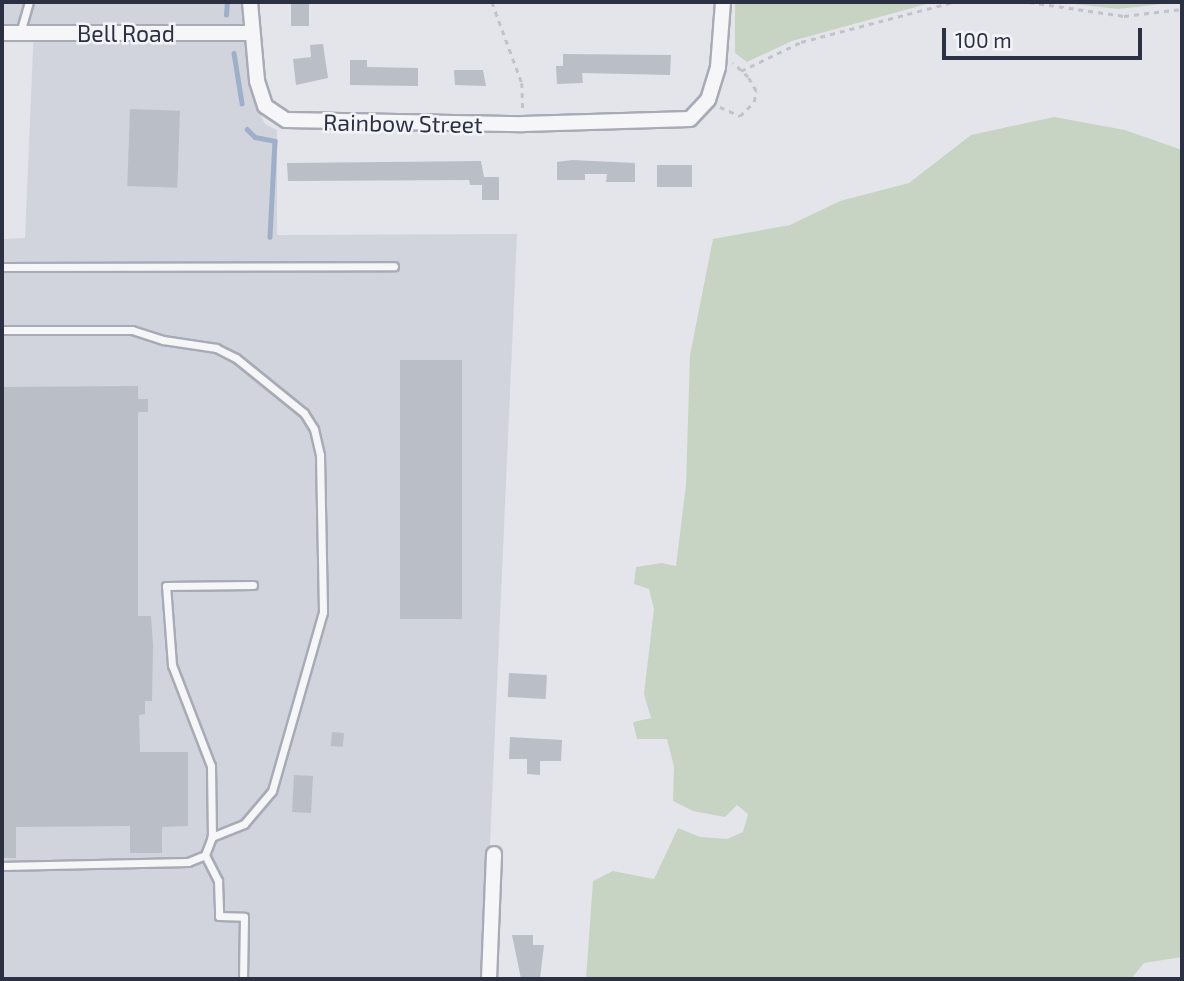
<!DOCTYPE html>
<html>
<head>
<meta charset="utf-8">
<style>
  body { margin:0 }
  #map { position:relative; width:1184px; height:981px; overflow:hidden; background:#e3e5eb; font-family:"Exo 2",sans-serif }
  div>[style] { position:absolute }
  .built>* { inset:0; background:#d1d4dc }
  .green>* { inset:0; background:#c7d4c4 }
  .stream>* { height:4.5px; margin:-2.25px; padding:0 2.25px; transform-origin:2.25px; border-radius:2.25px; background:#9fafc9 }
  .building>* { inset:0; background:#babec7; transform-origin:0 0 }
  .path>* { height:2.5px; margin-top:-1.25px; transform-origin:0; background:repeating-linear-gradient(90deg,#c1c3c9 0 5px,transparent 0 10px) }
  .roads { filter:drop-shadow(2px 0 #a8abb5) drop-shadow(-2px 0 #a8abb5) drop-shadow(0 2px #a8abb5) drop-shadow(0 -2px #a8abb5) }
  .service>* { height:7px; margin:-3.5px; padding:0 3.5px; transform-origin:3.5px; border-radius:3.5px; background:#f6f6f9 }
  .minor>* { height:14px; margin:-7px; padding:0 7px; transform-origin:7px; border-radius:7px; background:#f6f6f9 }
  span { translate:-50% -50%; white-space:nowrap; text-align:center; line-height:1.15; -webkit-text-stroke:5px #f3f4f8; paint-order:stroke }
  .street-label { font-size:23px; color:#2b3142 }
  .frame { position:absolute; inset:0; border:4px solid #2b3142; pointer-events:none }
  .scale { position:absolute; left:942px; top:28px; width:200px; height:32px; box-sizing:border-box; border:4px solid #2b3142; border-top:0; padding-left:9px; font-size:21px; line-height:24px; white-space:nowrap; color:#2b3142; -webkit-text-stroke:5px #f3f4f8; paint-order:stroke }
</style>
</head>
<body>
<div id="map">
  <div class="built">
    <i style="clip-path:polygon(2px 2px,242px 2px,253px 98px,265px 124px,277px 130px,277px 235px,517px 234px,484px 979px,2px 979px,2px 239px,25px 238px,34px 26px,2px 25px)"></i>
  </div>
  <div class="green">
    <i style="clip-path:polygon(735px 2px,934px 2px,792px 41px,747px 62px,735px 53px)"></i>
    <i style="clip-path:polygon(1057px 2px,1180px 2px,1118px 9px)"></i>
    <i style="clip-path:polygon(1054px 117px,1125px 130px,1182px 150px,1182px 957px,1144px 963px,1131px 979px,586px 979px,593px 881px,613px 871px,654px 879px,678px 828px,700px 837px,727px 839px,743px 832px,748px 814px,737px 805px,725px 817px,693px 811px,673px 801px,674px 767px,667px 739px,637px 739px,633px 722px,651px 718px,644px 694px,654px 609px,649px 589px,634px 584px,636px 567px,662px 563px,676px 566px,686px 485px,690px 355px,713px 239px,790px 225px,840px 201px,909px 183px,971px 135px)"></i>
  </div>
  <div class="stream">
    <i style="left:226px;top:15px;width:13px;rotate:-86deg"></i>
    <i style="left:234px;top:53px;width:51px;rotate:80.9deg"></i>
    <i style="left:247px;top:129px;width:11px;rotate:45deg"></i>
    <i style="left:255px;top:137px;width:20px;rotate:11deg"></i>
    <i style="left:275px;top:141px;width:96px;rotate:93deg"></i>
  </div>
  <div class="building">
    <i style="left:291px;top:2px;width:18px;height:24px"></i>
    <i style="clip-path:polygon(323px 44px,328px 78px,296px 85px,293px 59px,311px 57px,310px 45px)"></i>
    <i style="clip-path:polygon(563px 54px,671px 55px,670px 75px,582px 73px,583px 83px,557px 84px,556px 66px,563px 66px)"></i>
    <i style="clip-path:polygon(350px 60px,367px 60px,367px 67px,418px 68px,418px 86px,350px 85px)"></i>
    <i style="clip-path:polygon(454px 70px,483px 70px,486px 86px,455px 85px)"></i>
    <i style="left:130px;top:109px;width:50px;height:77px;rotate:2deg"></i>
    <i style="clip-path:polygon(572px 160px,635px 163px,635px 182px,606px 182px,607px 174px,585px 174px,585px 180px,557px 180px,557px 162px)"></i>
    <i style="clip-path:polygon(481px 161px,484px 177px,499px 177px,499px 200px,482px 200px,482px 185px,470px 185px,469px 180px,288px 181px,287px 163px)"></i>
    <i style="left:657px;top:165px;width:35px;height:22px"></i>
    <i style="left:462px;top:360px;width:259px;height:62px;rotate:90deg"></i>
    <i style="clip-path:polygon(138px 386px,138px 399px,148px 399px,148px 412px,138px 412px,138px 616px,151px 616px,153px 645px,152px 701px,145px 701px,145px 714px,139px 715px,140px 752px,188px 752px,188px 826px,162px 827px,162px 853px,130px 853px,130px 826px,16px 827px,16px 858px,2px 858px,2px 387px)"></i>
    <i style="left:509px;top:673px;width:38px;height:24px;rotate:3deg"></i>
    <i style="left:332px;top:732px;width:12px;height:14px;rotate:5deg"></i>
    <i style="clip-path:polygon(510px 737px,562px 740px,561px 761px,540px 761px,540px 775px,527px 774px,527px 759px,509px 759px)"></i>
    <i style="left:294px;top:775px;width:19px;height:37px;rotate:3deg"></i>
    <i style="clip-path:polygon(512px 935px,533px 935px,533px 945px,544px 945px,540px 979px,521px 979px)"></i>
  </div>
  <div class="path">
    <i style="left:492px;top:2px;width:86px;rotate:69.7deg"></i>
    <i style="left:522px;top:83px;width:28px;rotate:88deg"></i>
    <i style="left:1029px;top:2px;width:96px;rotate:8.4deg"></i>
    <i style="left:1124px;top:16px;width:58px;rotate:-6.9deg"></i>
    <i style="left:741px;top:71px;width:67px;rotate:-25.8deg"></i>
    <i style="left:801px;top:42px;width:158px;rotate:-14.7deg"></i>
    <i style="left:720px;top:107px;width:22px;rotate:24deg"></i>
    <i style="left:740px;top:116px;width:20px;rotate:-45deg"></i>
    <i style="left:754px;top:102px;width:11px;rotate:-80deg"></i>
    <i style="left:756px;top:91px;width:16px;rotate:-120deg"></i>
    <i style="left:748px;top:77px;width:21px;rotate:-137deg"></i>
  </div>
  <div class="roads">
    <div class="service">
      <i style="left:20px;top:33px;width:32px;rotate:-74deg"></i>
      <i style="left:2px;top:267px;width:392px;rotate:-0.1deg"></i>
      <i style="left:2px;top:330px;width:130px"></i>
      <i style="left:132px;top:330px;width:33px;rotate:18deg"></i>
      <i style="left:163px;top:340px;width:54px;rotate:8.6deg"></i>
      <i style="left:216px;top:348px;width:22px;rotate:27deg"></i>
      <i style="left:236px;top:358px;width:87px;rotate:39deg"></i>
      <i style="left:304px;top:413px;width:19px;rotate:58deg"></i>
      <i style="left:314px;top:429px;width:27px;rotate:77deg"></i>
      <i style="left:320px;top:455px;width:157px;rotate:88.9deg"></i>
      <i style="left:323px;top:612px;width:186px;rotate:105.9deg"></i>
      <i style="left:272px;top:791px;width:43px;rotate:130.3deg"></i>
      <i style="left:244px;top:824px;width:35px;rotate:158deg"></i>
      <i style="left:205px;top:855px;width:29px;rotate:63deg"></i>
      <i style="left:218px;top:881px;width:35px;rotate:88deg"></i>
      <i style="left:219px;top:916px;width:25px;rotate:2deg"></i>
      <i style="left:244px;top:917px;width:62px;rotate:90.9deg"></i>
      <i style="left:2px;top:866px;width:186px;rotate:-1.2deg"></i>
      <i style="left:188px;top:862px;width:18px;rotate:-22deg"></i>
      <i style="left:205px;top:855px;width:19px;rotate:-69deg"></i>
      <i style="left:212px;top:837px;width:71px;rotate:-90.8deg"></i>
      <i style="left:211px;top:766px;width:108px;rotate:-111.1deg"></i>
      <i style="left:172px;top:665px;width:79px;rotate:-94.3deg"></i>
      <i style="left:166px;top:586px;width:87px;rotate:-0.7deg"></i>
    </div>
    <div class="minor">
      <i style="left:250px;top:2px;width:79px;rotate:84.9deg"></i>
      <i style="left:257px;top:81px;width:26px;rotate:72deg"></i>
      <i style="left:265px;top:106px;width:25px;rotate:34deg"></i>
      <i style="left:286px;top:120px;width:237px;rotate:1deg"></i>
      <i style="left:523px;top:124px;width:167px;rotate:-1.7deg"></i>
      <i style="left:690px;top:119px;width:26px;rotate:-47deg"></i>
      <i style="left:708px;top:100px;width:34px;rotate:-73deg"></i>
      <i style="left:718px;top:67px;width:65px;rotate:-85.6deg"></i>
      <i style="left:2px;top:33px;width:249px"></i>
      <i style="left:489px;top:979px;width:125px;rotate:-87.7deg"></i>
    </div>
  </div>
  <div class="street-label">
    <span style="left:126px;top:33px">Bell Road</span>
    <span style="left:403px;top:123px;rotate:1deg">Rainbow Street</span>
  </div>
  <div class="frame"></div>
  <div class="scale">100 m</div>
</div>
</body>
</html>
